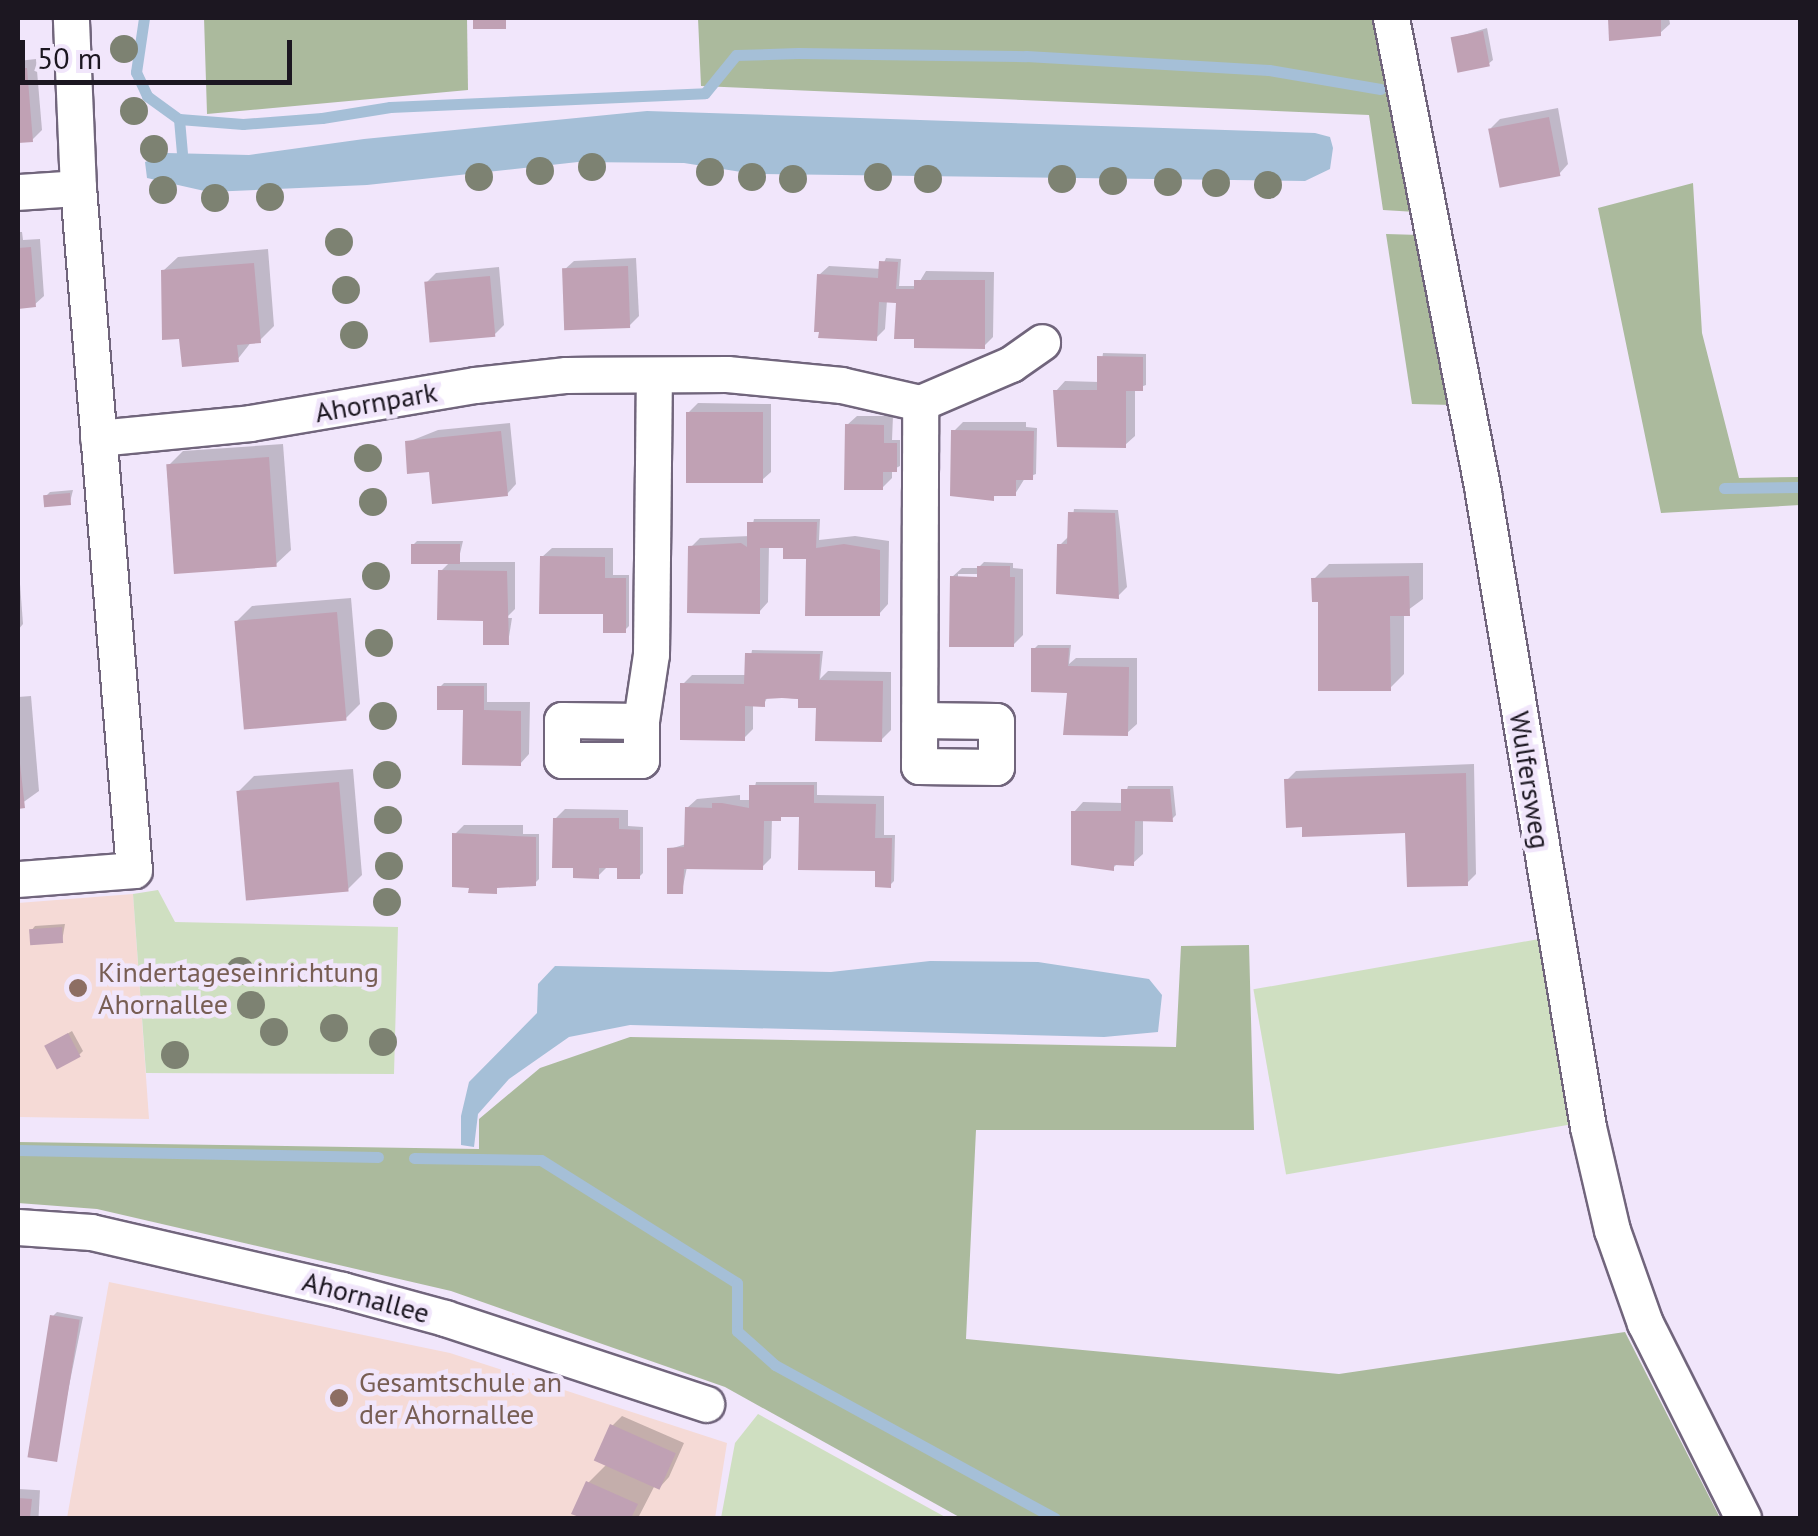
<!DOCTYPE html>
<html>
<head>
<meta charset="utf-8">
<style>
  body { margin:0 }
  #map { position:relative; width:1818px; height:1536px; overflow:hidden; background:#f1e6fb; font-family:"PT Sans",sans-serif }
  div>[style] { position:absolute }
  .education>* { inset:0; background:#f5dad6 }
  .green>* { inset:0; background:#cfdfc1; transform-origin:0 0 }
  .forest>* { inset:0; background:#abba9d }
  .water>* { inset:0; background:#a5bfd7 }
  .shadow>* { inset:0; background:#0003; transform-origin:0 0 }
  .stream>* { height:11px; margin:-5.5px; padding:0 5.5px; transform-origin:5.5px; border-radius:5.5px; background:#a5bfd7 }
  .building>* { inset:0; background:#c0a1b4; transform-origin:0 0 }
  .roads { filter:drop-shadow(2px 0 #71657c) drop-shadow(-2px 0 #71657c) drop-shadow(0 2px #71657c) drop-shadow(0 -2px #71657c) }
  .street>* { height:35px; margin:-17.5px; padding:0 17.5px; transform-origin:17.5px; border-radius:17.5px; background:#fff }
  .trees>* { width:28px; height:28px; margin:-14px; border-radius:50%; background:#7d8272 }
  .dots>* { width:28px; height:28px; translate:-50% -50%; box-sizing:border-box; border:5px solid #f1e6fb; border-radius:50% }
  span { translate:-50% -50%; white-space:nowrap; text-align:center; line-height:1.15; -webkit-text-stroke:9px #f1e6fb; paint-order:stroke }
  .street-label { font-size:28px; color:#1c1721 }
  .education-label { font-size:28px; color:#785e54 }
  .left { translate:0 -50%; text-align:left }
  .frame { position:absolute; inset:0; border:20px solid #1c1721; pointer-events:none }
  .scale { position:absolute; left:20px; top:40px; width:272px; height:45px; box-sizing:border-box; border:5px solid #1c1721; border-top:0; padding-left:12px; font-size:30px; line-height:35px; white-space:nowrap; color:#1c1721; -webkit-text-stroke:8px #f1e6fb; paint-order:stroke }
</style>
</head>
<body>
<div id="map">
  <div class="education">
    <i style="clip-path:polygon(133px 894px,149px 1119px,18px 1117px,18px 903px)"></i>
    <i style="clip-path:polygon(109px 1282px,450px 1353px,727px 1443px,715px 1518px,67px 1518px)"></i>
  </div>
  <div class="green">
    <i style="clip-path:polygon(158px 890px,175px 922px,398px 927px,394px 1074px,146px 1073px,133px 894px)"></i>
    <i style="left:1539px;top:939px;width:188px;height:290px;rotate:80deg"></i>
    <i style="clip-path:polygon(758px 1414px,947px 1518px,721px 1518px,735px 1443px)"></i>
  </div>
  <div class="forest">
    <i style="clip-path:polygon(204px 18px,467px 18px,468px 90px,207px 114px)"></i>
    <i style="clip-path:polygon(698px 18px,1372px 18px,1399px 119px,1416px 212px,1383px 210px,1369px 115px,701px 86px)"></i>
    <i style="clip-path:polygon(1693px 183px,1702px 333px,1739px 478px,1800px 477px,1800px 505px,1661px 513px,1598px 208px)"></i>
    <i style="clip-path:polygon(1386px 234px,1420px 235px,1452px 405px,1412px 404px)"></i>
    <i style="clip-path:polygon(1249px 945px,1254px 1130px,976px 1130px,966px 1339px,1339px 1374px,1625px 1332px,1720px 1518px,961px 1518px,725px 1387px,451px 1291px,97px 1209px,18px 1203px,18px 1142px,479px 1149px,479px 1119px,540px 1068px,630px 1037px,1176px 1047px,1181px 946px)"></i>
  </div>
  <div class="water">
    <i style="clip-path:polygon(647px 111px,1315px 133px,1330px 137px,1333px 148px,1330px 169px,1305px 181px,754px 174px,684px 163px,578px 162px,367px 185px,209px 192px,147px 178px,145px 162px,167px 153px,249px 155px,364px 139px)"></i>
    <i style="clip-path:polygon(930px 961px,1038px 962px,1149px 979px,1162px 995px,1158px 1032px,1104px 1037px,630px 1025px,569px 1037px,509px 1079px,478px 1114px,474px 1147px,461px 1145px,461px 1116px,469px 1082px,537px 1013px,538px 984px,555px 966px,831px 972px)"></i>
  </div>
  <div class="shadow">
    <i style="clip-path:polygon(1610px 18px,1669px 18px,1670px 24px,1660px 33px,1611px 38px)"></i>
    <i style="clip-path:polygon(1487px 28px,1493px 60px,1488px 64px,1454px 38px)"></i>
    <i style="clip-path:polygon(36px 59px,42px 130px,32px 140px,18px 141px,18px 61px)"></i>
    <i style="clip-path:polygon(1558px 108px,1568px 164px,1559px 174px,1491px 128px,1500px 119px)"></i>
    <i style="clip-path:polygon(18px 232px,22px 232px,23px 240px,40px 239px,44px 296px,34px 305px,18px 306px)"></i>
    <i style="clip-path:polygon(268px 249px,274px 326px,260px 340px,252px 341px,237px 360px,182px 336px,163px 271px,178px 257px)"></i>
    <i style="clip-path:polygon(636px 258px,639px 316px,629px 326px,564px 270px,574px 261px)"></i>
    <i style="clip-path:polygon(886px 258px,901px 259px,899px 286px,917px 286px,926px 271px,994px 272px,993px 337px,984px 346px,916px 333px,899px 300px,887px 300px,885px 329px,876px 338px,819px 275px,829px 266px,881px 269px)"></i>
    <i style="clip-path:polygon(499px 267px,504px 325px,494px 335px,427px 282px,436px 273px)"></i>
    <i style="clip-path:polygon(1103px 353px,1146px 354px,1146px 385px,1135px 389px,1135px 436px,1125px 445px,1056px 391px,1065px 381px,1099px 382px)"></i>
    <i style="clip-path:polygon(698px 403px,771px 404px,771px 472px,761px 481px,688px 413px)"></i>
    <i style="clip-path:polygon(857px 416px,893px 416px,892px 440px,900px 440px,900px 466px,892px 470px,892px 478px,882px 488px,847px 425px)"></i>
    <i style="clip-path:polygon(963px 422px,1026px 422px,1026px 427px,1037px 428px,1036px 474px,1025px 478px,1015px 494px,975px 498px,954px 431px)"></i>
    <i style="clip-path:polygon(510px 423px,516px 484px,507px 494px,408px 442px,438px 430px)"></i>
    <i style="clip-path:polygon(283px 444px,291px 550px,276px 564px,168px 466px,183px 451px)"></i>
    <i style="clip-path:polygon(73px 490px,70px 502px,46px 496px,50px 492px)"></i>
    <i style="clip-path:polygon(1074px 509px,1118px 510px,1127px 587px,1118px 596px,1060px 545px,1070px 535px)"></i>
    <i style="clip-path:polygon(754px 519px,820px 519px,819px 540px,855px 536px,889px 541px,888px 604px,879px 614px,808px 557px,786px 546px,769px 545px,768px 602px,759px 612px,691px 547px,700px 538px,750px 536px)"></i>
    <i style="clip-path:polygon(417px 541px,463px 541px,458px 562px,515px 562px,515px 609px,506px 618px,512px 618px,508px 643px,440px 572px,450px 562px,413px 545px)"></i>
    <i style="clip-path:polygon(552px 548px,613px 548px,613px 575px,629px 575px,629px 626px,625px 630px,542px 557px)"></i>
    <i style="clip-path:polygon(18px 557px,23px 624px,18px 630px)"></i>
    <i style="clip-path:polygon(evenodd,984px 562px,1013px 563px,1013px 568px,1023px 569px,1023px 635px,1013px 645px,952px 577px,962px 568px,978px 568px,984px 562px,958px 574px,990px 574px,990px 579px,958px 579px,958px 574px)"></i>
    <i style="clip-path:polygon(1423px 563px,1423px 599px,1404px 613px,1404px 674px,1390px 688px,1321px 599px,1314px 579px,1329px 564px)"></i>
    <i style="clip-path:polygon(351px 598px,360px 704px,345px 719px,237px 621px,252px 606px)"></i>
    <i style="clip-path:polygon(1038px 645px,1071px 645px,1069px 664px,1076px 658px,1137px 658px,1137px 724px,1127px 733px,1068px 684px,1034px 649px)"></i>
    <i style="clip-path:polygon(752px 650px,823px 651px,820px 679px,828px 671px,891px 672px,891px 730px,881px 740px,818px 701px,768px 696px,764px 704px,753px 704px,753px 729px,744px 738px,683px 684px,692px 675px,748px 675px)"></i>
    <i style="clip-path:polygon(444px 683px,487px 683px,487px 702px,530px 702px,529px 754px,520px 764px,440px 687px)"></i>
    <i style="clip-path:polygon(31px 696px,39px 791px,18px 806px,18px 697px)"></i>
    <i style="clip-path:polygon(1474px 764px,1476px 874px,1467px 883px,1407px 830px,1287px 780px,1296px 771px)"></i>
    <i style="clip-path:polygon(353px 769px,362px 875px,347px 890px,239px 791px,254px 776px)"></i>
    <i style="clip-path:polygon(756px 782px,817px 782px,817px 795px,884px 796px,884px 835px,895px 835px,894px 881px,890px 885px,878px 865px,802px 811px,772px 817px,771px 858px,762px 867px,687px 867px,682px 891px,670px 849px,686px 844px,687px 808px,697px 799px,740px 795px,740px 800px,752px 800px)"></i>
    <i style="clip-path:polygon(1128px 786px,1173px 786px,1176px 815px,1172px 819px,1143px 819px,1143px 854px,1133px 863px,1118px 863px,1113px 868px,1074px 812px,1083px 802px,1123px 803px)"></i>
    <i style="clip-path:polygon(565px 809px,628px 810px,628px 826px,643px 827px,643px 873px,639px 877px,620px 866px,608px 866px,598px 876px,576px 866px,555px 819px)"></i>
    <i style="clip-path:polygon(464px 825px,523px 825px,523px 834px,539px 834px,539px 879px,535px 883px,471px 886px,455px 834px)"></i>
    <i style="clip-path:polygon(65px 924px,62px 941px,31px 931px,35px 926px)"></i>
    <i style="clip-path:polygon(72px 1031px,83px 1051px,79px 1055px,52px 1043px)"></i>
    <i style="clip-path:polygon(57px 1312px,83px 1317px,54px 1460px,53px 1316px)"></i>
    <i style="clip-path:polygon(622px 1416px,684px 1443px,669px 1477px,660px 1487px,655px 1485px,638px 1518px,588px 1518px,575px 1513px,588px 1483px,607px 1464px,612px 1426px)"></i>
    <i style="left:18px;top:1489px;width:22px;height:29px;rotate:3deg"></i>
  </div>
  <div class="stream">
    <i style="left:144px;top:18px;width:55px;rotate:98.4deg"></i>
    <i style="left:136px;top:72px;width:26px;rotate:65deg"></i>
    <i style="left:147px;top:96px;width:39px;rotate:36deg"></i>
    <i style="left:179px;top:119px;width:64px;rotate:4.5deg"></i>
    <i style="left:243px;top:124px;width:79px;rotate:-4.3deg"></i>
    <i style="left:322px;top:118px;width:69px;rotate:-9.2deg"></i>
    <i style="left:390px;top:107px;width:315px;rotate:-2.5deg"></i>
    <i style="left:705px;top:93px;width:49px;rotate:-50.8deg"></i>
    <i style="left:736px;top:55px;width:62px;rotate:-1.8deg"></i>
    <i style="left:798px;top:53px;width:228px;rotate:0.8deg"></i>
    <i style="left:1026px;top:56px;width:243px;rotate:3.3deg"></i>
    <i style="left:1269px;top:70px;width:113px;rotate:9.7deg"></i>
    <i style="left:179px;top:119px;width:34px;rotate:85deg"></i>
    <i style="left:1724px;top:488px;width:76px;rotate:-0.8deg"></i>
    <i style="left:18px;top:1150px;width:360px;rotate:1.1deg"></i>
    <i style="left:414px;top:1158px;width:127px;rotate:0.9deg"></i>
    <i style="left:541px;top:1160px;width:231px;rotate:32.1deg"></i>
    <i style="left:737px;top:1283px;width:48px;rotate:90deg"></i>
    <i style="left:737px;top:1331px;width:51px;rotate:41.8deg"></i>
    <i style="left:775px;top:1365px;width:319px;rotate:28.7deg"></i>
  </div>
  <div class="building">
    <i style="left:473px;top:18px;width:33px;height:11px"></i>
    <i style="clip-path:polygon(1608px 18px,1661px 18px,1661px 36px,1609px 41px)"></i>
    <i style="left:1483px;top:31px;width:36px;height:33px;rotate:79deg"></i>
    <i style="clip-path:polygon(18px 68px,27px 68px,33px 142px,18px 143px)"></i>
    <i style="left:1549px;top:117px;width:60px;height:62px;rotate:79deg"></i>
    <i style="clip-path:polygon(31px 247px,36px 307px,18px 309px,18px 248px)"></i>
    <i style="clip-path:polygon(879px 261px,898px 262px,896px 289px,914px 289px,914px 280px,985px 280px,985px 349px,914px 348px,914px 339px,894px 339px,896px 303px,879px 302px,877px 341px,818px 338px,819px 332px,814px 332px,817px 274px,878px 278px)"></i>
    <i style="clip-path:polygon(254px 263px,261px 343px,237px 345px,239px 362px,182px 367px,179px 339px,162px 340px,161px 270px)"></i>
    <i style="left:628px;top:266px;width:62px;height:66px;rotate:88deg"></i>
    <i style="left:490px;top:276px;width:61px;height:66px;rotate:85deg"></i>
    <i style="clip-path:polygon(1097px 356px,1143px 357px,1143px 391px,1126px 391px,1126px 448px,1057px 447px,1053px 390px,1097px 390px)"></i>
    <i style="left:686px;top:412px;width:77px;height:71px"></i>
    <i style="clip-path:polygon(845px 424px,884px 425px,884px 443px,897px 443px,897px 472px,883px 472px,883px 490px,844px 490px)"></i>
    <i style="clip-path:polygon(951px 430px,1034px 431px,1033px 480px,1016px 480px,1016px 496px,994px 496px,994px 501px,950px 496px)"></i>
    <i style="clip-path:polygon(501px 431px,508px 496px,432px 504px,429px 472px,407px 474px,405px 441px)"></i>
    <i style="left:269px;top:457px;width:110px;height:103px;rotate:86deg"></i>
    <i style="left:70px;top:493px;width:12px;height:27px;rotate:85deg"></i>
    <i style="clip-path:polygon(1068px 512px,1115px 513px,1119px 599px,1056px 594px,1057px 544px,1067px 544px)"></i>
    <i style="clip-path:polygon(747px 522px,817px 522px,816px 548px,844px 544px,880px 550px,880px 616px,805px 616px,806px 559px,783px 559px,783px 548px,760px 548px,760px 614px,687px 613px,688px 546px,741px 543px,747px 547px)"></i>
    <i style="left:411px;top:544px;width:49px;height:20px"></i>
    <i style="clip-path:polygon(540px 556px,605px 557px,605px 578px,626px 578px,626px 633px,603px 633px,603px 614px,539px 614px)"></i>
    <i style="clip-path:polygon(977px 566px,1010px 566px,1010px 577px,1015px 577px,1014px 647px,949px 647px,950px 576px,977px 577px)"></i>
    <i style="clip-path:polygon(438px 570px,507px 571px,509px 645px,483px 645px,483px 621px,437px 620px)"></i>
    <i style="clip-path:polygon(1409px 576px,1410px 616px,1390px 616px,1391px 691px,1318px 691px,1318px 602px,1312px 602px,1311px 578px)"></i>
    <i style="left:337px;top:612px;width:109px;height:103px;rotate:85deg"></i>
    <i style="clip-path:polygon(1031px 648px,1069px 648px,1068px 666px,1129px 667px,1128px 736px,1063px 735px,1067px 693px,1031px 692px)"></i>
    <i style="clip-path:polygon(745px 653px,820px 654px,819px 680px,883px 681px,882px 742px,815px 741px,816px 708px,798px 708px,798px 699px,782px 698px,765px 699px,765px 707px,745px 706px,745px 741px,680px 740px,680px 683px,744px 684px)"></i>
    <i style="clip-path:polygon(437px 686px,484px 686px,484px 710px,521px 711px,521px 766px,462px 765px,463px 710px,437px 710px)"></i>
    <i style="clip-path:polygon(18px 746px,25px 808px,18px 809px)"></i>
    <i style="clip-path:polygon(1466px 773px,1468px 886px,1407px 887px,1405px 833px,1302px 837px,1302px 827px,1286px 828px,1284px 779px)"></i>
    <i style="left:339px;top:782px;width:110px;height:103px;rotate:85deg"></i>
    <i style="clip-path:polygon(749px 785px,814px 785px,814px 803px,876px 804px,875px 838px,892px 838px,891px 888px,875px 887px,875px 871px,798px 870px,799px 817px,781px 817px,781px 821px,764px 821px,763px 870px,684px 869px,683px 894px,667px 894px,667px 848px,684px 847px,685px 807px,712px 808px,712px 803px,722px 803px,749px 808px)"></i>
    <i style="clip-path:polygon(1121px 789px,1170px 789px,1173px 822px,1135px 821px,1134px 866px,1114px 865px,1114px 871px,1071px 865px,1071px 811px,1121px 811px)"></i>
    <i style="clip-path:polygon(553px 818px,619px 818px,619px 829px,640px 830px,640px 879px,617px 879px,617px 868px,599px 868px,599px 879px,573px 878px,573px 868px,552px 868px)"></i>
    <i style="clip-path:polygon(452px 833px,536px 837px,536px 886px,497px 888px,497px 894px,468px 893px,469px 888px,452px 887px)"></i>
    <i style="left:62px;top:927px;width:16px;height:33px;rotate:86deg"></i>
    <i style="left:68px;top:1033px;width:27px;height:27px;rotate:62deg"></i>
    <i style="left:50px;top:1315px;width:30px;height:144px;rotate:9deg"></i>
    <i style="left:610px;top:1424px;width:72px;height:40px;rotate:24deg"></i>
    <i style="clip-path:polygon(586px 1481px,638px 1504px,631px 1518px,582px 1518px,571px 1514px)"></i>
    <i style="clip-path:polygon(18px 1498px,32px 1499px,30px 1518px,18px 1518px)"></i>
  </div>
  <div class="roads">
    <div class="street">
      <i style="left:1391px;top:18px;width:484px;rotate:79deg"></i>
      <i style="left:1483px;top:493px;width:643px;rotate:80.6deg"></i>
      <i style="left:1588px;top:1127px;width:106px;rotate:76.9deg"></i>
      <i style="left:1612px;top:1230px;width:99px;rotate:70.5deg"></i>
      <i style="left:1645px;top:1323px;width:218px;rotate:63.3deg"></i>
      <i style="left:18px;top:192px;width:60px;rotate:-3.8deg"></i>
      <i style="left:98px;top:438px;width:153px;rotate:-5.6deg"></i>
      <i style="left:250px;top:423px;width:228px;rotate:-9.6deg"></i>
      <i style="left:475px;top:385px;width:92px;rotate:-6.3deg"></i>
      <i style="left:566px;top:375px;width:161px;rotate:-0.4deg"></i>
      <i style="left:727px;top:374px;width:115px;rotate:5.5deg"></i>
      <i style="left:841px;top:385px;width:81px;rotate:12.8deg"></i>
      <i style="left:920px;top:403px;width:99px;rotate:-23.2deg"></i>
      <i style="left:1011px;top:364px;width:38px;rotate:-35deg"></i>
      <i style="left:920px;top:720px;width:76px;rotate:0.8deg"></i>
      <i style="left:996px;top:721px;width:46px;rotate:90deg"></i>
      <i style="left:996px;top:767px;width:77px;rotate:-179.3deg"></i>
      <i style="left:919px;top:766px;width:363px;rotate:-89.8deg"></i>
      <i style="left:641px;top:721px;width:79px;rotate:-179.3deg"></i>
      <i style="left:562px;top:720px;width:40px;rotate:90deg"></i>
      <i style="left:562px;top:760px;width:79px"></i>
      <i style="left:641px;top:760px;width:39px;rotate:-90deg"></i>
      <i style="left:641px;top:721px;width:68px;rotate:-81.5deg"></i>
      <i style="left:651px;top:654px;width:278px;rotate:-89.4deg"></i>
      <i style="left:18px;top:879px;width:116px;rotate:-4.4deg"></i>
      <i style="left:134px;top:870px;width:684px;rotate:-94.69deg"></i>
      <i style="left:78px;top:188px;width:170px;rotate:-92.4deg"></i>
      <i style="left:18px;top:1227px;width:73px;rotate:3.9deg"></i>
      <i style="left:91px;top:1232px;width:258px;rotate:13deg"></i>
      <i style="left:342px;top:1290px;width:107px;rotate:15.2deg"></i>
      <i style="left:445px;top:1318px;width:275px;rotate:18.2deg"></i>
    </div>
  </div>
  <div class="trees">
    <i style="left:124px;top:49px"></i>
    <i style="left:134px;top:111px"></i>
    <i style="left:154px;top:149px"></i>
    <i style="left:592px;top:167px"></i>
    <i style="left:540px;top:171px"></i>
    <i style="left:710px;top:172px"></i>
    <i style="left:479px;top:177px"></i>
    <i style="left:752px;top:177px"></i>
    <i style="left:878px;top:177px"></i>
    <i style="left:793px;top:179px"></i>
    <i style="left:928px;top:179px"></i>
    <i style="left:1062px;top:179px"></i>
    <i style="left:1113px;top:181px"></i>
    <i style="left:1168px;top:182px"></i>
    <i style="left:1216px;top:183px"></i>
    <i style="left:1268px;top:185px"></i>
    <i style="left:163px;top:190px"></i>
    <i style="left:270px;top:197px"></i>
    <i style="left:215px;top:198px"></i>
    <i style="left:339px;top:242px"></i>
    <i style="left:346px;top:290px"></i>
    <i style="left:354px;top:335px"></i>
    <i style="left:368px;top:458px"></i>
    <i style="left:373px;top:502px"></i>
    <i style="left:376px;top:576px"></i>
    <i style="left:379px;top:643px"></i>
    <i style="left:383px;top:716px"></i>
    <i style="left:387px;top:775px"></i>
    <i style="left:388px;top:820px"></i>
    <i style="left:389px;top:866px"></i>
    <i style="left:387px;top:902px"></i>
    <i style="left:240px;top:971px"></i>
    <i style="left:251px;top:1005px"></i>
    <i style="left:334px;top:1028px"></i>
    <i style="left:274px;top:1032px"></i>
    <i style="left:383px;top:1042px"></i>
    <i style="left:175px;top:1055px"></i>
  </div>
  <div class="dots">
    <i style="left:78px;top:988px;background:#8d6e63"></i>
    <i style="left:339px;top:1398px;background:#8d6e63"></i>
  </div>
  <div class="street-label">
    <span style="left:376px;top:402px;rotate:-10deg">Ahornpark</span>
    <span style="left:1530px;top:780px;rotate:81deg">Wulfersweg</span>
    <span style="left:366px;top:1297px;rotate:15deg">Ahornallee</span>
  </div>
  <div class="education-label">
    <span class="left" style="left:98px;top:988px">Kindertageseinrichtung<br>Ahornallee</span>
    <span class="left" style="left:359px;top:1398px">Gesamtschule an<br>der Ahornallee</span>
  </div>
  <div class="frame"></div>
  <div class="scale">50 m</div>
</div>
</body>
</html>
